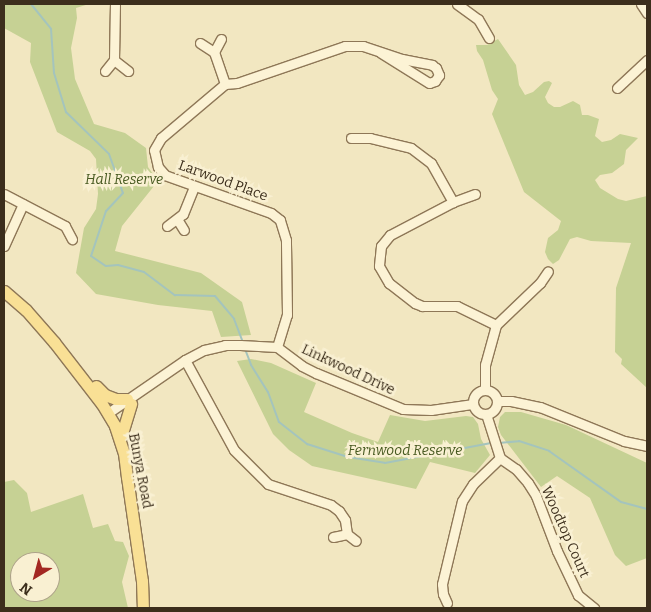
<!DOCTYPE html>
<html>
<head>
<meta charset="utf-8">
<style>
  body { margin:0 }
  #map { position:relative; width:651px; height:612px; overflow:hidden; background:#f2e7c1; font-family:Bitter,serif }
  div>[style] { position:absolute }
  .green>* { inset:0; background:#c6d194 }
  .stream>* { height:2px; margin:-1px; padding:0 1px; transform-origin:1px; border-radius:1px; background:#a4c4bd }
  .roads { filter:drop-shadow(1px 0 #8e7757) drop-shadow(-1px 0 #8e7757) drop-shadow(0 1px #8e7757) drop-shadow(0 -1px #8e7757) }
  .minor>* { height:9px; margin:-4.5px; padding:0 4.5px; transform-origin:4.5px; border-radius:4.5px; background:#fcf3d5 }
  .minor>.ring { margin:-4.5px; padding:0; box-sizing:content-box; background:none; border:9px solid #fcf3d5; border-radius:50% }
  .major>* { height:11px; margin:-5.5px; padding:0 5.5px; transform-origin:5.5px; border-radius:5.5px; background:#f9e095 }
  span { translate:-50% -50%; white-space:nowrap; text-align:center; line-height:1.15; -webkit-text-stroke:5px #f9f0d2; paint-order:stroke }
  .park-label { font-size:14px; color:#485a21; font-style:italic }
  .street-label { font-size:14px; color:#3c2e1c }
  .frame { position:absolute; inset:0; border:5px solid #3c2e1c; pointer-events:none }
  .north { position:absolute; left:10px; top:552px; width:50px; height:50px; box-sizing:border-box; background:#f9f0d2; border:1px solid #ada289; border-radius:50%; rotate:217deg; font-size:14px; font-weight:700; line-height:20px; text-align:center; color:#3c2e1c }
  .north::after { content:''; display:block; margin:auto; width:18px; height:22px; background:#a32821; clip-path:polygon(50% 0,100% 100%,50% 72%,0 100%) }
</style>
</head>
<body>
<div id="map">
  <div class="green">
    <i style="clip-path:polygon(4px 4px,89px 4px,76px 8px,77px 18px,71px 48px,75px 79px,94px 124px,125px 133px,146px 148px,148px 167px,158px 181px,122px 226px,115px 251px,201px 273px,242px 302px,251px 335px,221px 337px,212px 311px,158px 305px,96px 294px,76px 273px,84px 228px,96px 209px,98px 194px,96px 159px,90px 151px,57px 132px,30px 62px,31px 43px,4px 28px)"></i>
    <i style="clip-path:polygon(498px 39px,516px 65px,519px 85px,525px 95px,533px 92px,544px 82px,549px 81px,552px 83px,545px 97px,548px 103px,554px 107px,560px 107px,573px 101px,580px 105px,582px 115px,588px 115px,599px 119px,595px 136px,602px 142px,611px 140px,620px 134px,638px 138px,626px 150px,624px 164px,612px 173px,600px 175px,595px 180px,600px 188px,618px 199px,626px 201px,647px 196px,647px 388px,621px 364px,622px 359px,615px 352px,616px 288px,631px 243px,591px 241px,577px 237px,570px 239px,559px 260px,553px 264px,548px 259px,545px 252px,548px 238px,558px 230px,561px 221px,524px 192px,492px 114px,498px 99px,492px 90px,483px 60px,477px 51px,476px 45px,487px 45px)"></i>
    <i style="clip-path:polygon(251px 359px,271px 363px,316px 383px,304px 412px,352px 433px,378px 442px,390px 415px,425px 421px,466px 416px,473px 417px,478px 424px,481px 439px,490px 455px,475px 473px,430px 462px,416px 489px,312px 466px,289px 450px,273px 434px,237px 361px)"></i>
    <i style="clip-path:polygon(505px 412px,521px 412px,566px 425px,647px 463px,647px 558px,626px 566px,615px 555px,590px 498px,557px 476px,541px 487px,501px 435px,498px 427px,500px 417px)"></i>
    <i style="clip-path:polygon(evenodd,14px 480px,27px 493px,31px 512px,83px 494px,93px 528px,108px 524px,115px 541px,123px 542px,129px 556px,122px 582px,128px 608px,4px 608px,4px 482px,14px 480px,20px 562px,50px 562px,50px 592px,20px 592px,20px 562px)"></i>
  </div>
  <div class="stream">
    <i style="left:31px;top:4px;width:32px;rotate:51deg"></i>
    <i style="left:51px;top:29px;width:44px;rotate:86.1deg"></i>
    <i style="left:54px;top:73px;width:41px;rotate:72.9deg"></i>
    <i style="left:66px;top:112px;width:60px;rotate:44.3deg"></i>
    <i style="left:109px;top:154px;width:41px;rotate:70.3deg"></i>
    <i style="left:123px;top:193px;width:25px;rotate:133deg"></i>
    <i style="left:106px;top:211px;width:47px;rotate:108.4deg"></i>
    <i style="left:91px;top:256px;width:18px;rotate:34deg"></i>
    <i style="left:106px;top:266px;width:12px;rotate:-5deg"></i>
    <i style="left:118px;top:265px;width:27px;rotate:15deg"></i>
    <i style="left:144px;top:272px;width:39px;rotate:37deg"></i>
    <i style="left:175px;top:295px;width:40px;rotate:1.4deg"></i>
    <i style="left:215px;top:296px;width:30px;rotate:50deg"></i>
    <i style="left:234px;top:319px;width:25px;rotate:69deg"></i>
    <i style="left:245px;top:349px;width:17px;rotate:69deg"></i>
    <i style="left:251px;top:365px;width:32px;rotate:58deg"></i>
    <i style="left:268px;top:392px;width:32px;rotate:70deg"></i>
    <i style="left:279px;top:422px;width:36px;rotate:38deg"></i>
    <i style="left:307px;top:444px;width:43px;rotate:17.6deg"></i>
    <i style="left:348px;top:457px;width:37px;rotate:9deg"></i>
    <i style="left:385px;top:463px;width:108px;rotate:-10.7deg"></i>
    <i style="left:498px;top:443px;width:21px;rotate:-5deg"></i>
    <i style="left:519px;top:441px;width:32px;rotate:18deg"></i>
    <i style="left:549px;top:451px;width:88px;rotate:35.3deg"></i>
    <i style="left:621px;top:502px;width:27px;rotate:15deg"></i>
  </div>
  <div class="roads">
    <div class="minor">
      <i style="left:457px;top:4px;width:26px;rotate:36deg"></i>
      <i style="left:478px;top:19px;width:22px;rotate:60deg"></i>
      <i style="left:641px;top:4px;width:11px;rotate:56deg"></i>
      <i style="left:221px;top:39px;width:15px;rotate:118deg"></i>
      <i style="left:214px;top:52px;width:34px;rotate:71deg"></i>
      <i style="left:200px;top:43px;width:17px;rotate:33deg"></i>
      <i style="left:114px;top:60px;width:56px;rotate:-89deg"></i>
      <i style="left:105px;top:71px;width:14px;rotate:-51deg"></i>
      <i style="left:114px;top:60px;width:18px;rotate:38deg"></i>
      <i style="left:617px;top:88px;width:41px;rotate:-43deg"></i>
      <i style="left:351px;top:138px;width:19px"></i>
      <i style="left:370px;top:138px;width:42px;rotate:13.7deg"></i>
      <i style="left:411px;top:148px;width:25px;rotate:37deg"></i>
      <i style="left:431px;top:163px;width:45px;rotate:60.6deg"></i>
      <i style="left:4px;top:194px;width:69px;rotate:27.7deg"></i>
      <i style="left:65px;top:226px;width:15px;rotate:62deg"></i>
      <i style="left:475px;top:194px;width:23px;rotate:160deg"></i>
      <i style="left:453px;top:202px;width:71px;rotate:152.4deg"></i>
      <i style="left:390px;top:235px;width:14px;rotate:129deg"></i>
      <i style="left:381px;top:246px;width:20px;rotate:96deg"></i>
      <i style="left:379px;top:266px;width:20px;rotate:60deg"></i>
      <i style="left:389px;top:283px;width:33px;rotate:38deg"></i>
      <i style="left:415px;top:303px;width:8px;rotate:23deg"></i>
      <i style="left:422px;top:306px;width:35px"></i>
      <i style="left:457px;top:306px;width:43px;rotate:26deg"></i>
      <i style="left:177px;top:219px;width:13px;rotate:58deg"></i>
      <i style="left:167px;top:226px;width:20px;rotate:-37deg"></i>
      <i style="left:183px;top:214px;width:29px;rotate:-68deg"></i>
      <i style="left:4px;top:246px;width:46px;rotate:-65.7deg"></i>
      <i style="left:277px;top:347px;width:34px;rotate:-73deg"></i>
      <i style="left:287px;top:315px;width:75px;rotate:-90.8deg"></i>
      <i style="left:286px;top:240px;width:21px;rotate:-107deg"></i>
      <i style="left:280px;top:220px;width:11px;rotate:-142deg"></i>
      <i style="left:271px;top:213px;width:113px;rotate:-160.3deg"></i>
      <i style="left:165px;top:175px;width:11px;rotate:-131deg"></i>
      <i style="left:158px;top:167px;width:17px;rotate:-103deg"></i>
      <i style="left:154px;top:150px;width:14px;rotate:-60deg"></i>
      <i style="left:161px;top:138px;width:84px;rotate:-40.2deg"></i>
      <i style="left:225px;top:84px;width:12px;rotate:-5deg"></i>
      <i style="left:237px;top:83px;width:114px;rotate:-18.9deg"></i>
      <i style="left:345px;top:46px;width:18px"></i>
      <i style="left:363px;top:46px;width:41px;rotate:18.4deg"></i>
      <i style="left:402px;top:59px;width:31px;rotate:11deg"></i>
      <i style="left:432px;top:65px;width:5px;rotate:37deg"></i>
      <i style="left:436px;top:68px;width:8px;rotate:67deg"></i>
      <i style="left:439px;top:75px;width:7px;rotate:124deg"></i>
      <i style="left:435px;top:81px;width:6px;rotate:162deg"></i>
      <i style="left:429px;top:83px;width:57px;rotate:-148deg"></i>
      <i style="left:185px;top:360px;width:102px;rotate:61.4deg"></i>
      <i style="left:234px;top:450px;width:48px;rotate:45deg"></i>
      <i style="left:268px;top:484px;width:66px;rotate:18.4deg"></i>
      <i style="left:331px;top:505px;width:10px;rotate:37deg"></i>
      <i style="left:339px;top:511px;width:11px;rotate:56deg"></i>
      <i style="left:345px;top:520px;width:14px;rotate:82deg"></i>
      <i class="ring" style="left:473px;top:390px;width:15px;height:15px"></i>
      <i style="left:485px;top:390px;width:25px;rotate:-90deg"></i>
      <i style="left:485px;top:365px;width:41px;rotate:-74.6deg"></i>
      <i style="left:496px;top:325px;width:61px;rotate:-43.7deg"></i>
      <i style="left:540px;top:283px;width:14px;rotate:-56deg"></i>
      <i style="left:497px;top:401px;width:14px"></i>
      <i style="left:511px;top:401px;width:30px;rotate:12deg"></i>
      <i style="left:540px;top:407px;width:91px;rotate:22deg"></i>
      <i style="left:624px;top:441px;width:24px;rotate:12deg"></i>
      <i style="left:108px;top:413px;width:93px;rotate:-34.5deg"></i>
      <i style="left:185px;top:360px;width:21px;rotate:-28deg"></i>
      <i style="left:204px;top:350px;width:22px;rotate:-13deg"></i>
      <i style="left:225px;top:345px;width:15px"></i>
      <i style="left:240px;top:345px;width:37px;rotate:3deg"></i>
      <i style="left:277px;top:347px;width:31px;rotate:37deg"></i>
      <i style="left:302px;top:366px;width:16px;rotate:27deg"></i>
      <i style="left:316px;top:373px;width:94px;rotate:22.5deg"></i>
      <i style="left:403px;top:409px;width:28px;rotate:2deg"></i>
      <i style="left:431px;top:410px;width:41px;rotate:-8.3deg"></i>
      <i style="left:486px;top:414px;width:46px;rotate:72.3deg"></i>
      <i style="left:500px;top:458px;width:19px;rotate:35deg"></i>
      <i style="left:516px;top:469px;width:18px;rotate:49deg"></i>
      <i style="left:528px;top:483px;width:15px;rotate:58deg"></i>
      <i style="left:536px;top:496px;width:59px;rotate:69.1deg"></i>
      <i style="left:557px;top:551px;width:49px;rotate:64.5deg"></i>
      <i style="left:578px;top:595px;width:21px;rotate:39deg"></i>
      <i style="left:333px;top:537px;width:14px;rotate:-12deg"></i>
      <i style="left:347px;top:534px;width:11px;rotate:38deg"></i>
      <i style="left:447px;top:603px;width:10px;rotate:-114deg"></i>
      <i style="left:443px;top:594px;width:10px;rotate:-96deg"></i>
      <i style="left:442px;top:584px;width:85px;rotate:-76.5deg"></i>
      <i style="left:462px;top:501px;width:20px;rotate:-57deg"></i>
      <i style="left:473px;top:484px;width:37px;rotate:-44deg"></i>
    </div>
    <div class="major">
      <i style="left:4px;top:291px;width:29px;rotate:41deg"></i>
      <i style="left:26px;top:310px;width:43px;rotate:48.8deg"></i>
      <i style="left:54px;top:342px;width:78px;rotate:52.3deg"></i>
      <i style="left:102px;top:404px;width:26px;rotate:59deg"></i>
      <i style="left:115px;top:426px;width:28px;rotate:72deg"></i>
      <i style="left:124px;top:453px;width:24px;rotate:83deg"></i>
      <i style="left:127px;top:477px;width:105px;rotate:81.8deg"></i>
      <i style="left:142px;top:581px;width:27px;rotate:88deg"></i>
      <i style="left:96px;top:386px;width:13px;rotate:45deg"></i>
      <i style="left:105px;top:395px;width:12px;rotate:20deg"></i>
      <i style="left:116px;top:399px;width:11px"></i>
      <i style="left:120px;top:440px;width:38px;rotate:-73deg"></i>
    </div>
  </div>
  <div class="park-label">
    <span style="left:124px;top:180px">Hall Reserve</span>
    <span style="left:405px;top:451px">Fernwood Reserve</span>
  </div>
  <div class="street-label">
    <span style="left:223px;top:181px;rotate:20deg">Larwood Place</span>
    <span style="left:348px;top:370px;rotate:25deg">Linkwood Drive</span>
    <span style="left:140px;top:471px;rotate:79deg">Bunya Road</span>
    <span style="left:565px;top:532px;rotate:66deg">Woodtop Court</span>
  </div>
  <div class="frame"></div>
  <div class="north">N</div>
</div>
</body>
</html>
